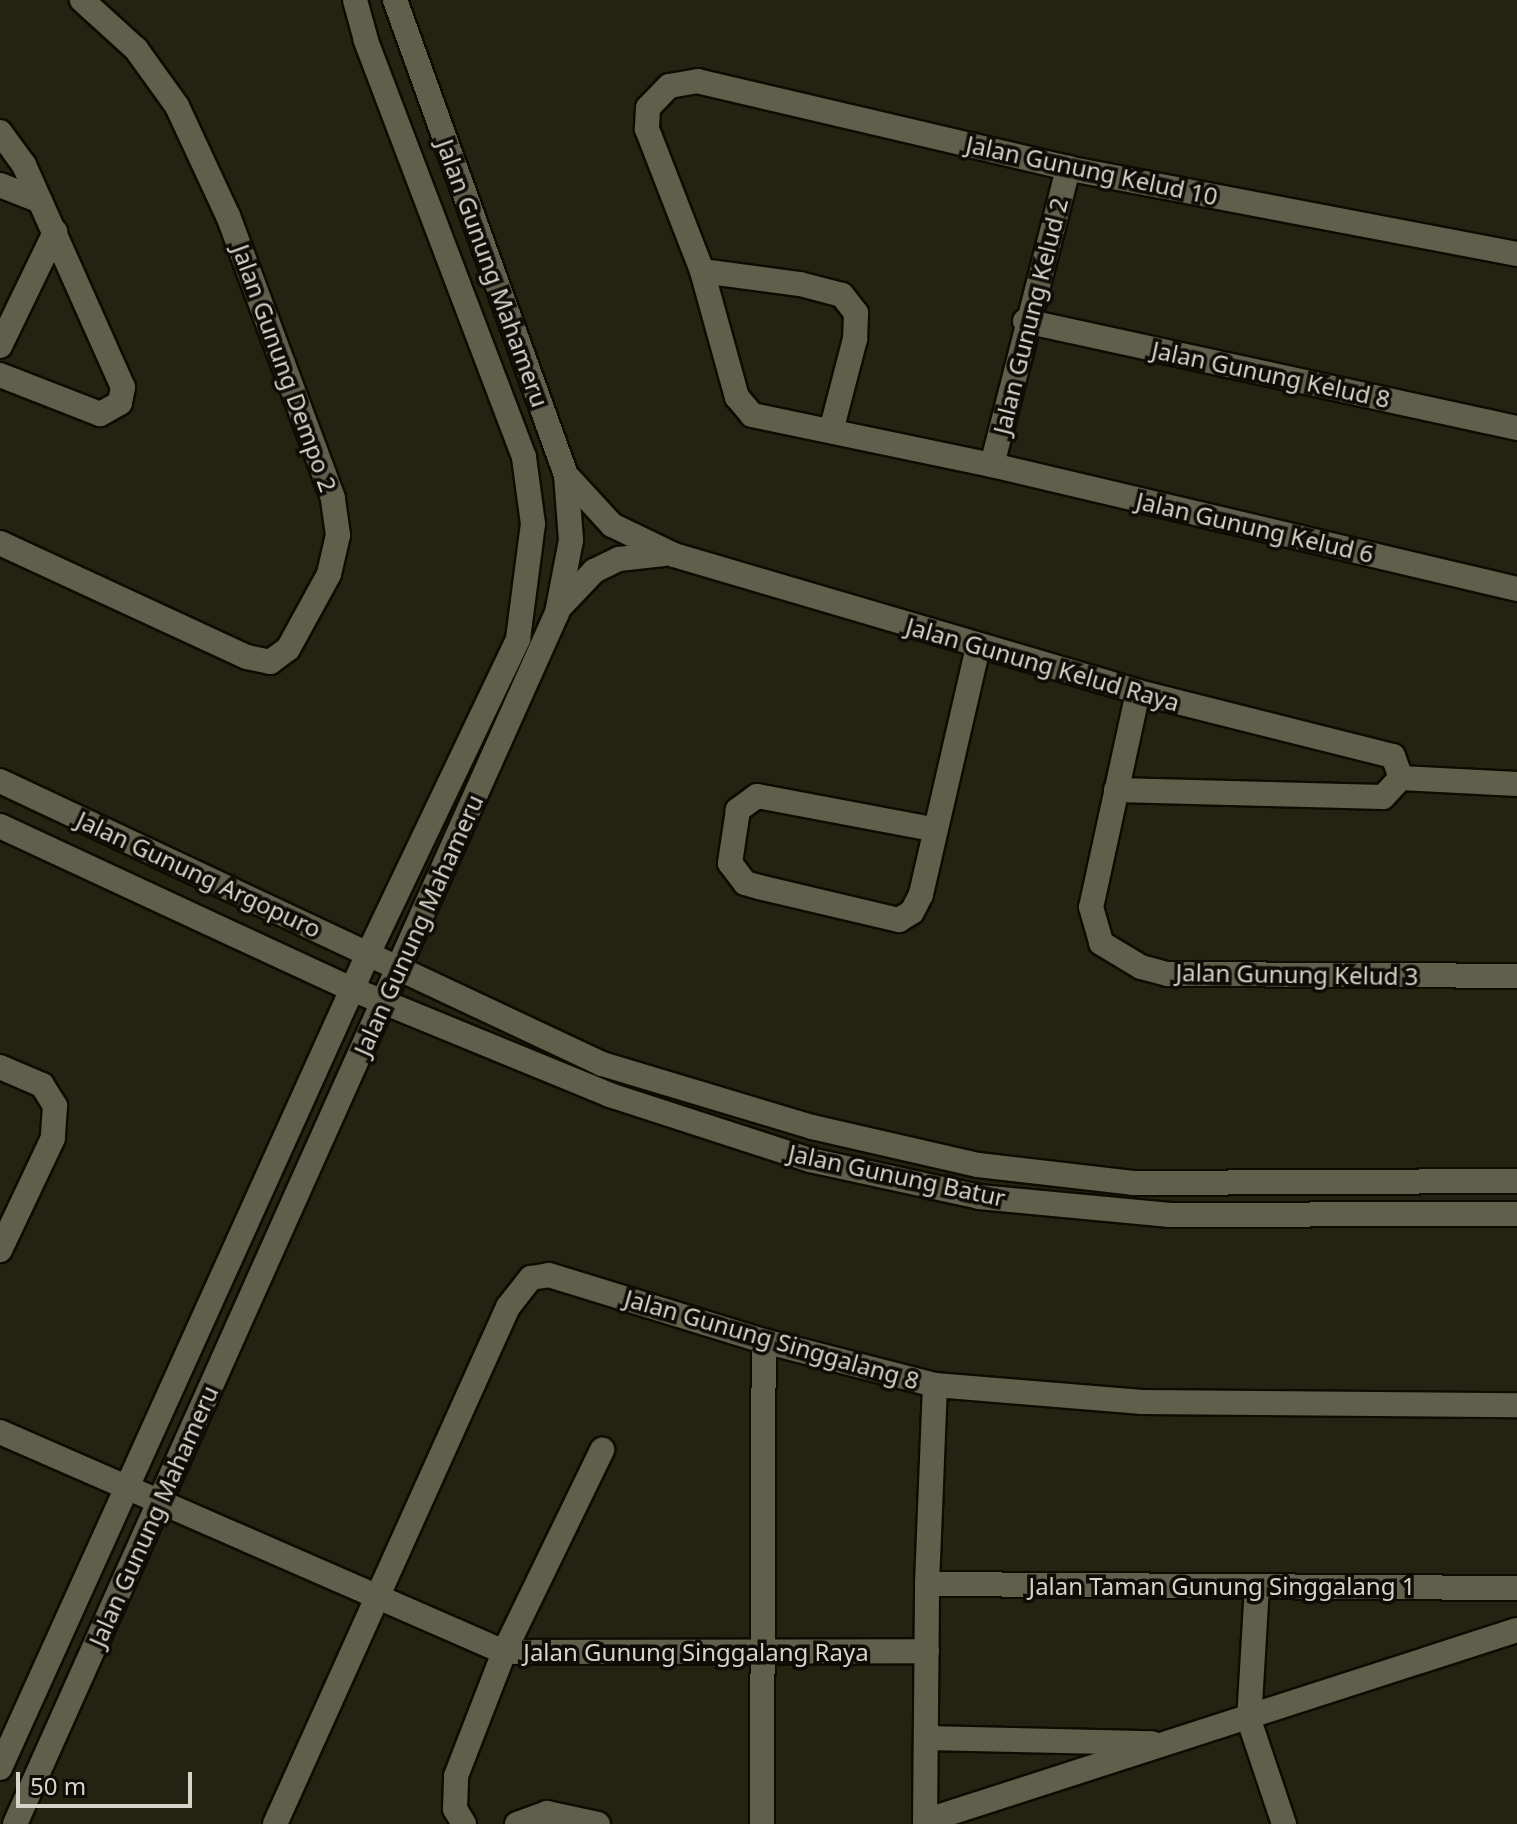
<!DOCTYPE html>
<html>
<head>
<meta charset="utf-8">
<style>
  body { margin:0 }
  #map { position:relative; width:1517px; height:1824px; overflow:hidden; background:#242312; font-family:"Noto Sans",sans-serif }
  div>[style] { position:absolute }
  .roads { filter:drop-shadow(2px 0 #0e0c01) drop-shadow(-2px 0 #0e0c01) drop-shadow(0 2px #0e0c01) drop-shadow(0 -2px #0e0c01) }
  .minor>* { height:24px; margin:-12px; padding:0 12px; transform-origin:12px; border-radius:12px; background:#605f4c }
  span { translate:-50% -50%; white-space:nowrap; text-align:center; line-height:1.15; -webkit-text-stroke:7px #0d0c06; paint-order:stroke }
  .street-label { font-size:24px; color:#d4d4c9 }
  .scale { position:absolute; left:16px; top:1772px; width:176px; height:36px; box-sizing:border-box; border:4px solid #d4d4c9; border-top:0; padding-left:10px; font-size:24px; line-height:28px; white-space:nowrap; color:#d4d4c9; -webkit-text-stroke:6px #0d0c06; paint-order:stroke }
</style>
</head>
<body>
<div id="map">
  <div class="roads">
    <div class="minor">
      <i style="left:0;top:132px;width:41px;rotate:54deg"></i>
      <i style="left:24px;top:165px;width:39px;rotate:66deg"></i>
      <i style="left:0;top:185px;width:43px;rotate:21.8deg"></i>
      <i style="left:40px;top:201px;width:204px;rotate:66deg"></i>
      <i style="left:123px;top:387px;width:16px;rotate:101deg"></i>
      <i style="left:120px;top:403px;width:23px;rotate:151deg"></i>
      <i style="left:100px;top:414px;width:107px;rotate:-158.7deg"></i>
      <i style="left:1517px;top:254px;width:457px;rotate:-169.2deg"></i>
      <i style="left:1068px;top:168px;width:380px;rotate:-166.8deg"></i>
      <i style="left:698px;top:81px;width:29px;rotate:170deg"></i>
      <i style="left:669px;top:86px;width:30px;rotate:134deg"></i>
      <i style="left:648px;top:108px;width:21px;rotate:93deg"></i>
      <i style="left:647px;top:129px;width:152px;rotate:68.8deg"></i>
      <i style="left:702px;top:271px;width:131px;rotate:74.5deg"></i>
      <i style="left:737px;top:397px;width:23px;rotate:50deg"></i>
      <i style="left:752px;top:415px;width:245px;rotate:11.8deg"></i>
      <i style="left:992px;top:465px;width:539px;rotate:13.29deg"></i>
      <i style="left:702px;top:271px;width:99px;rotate:7.6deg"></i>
      <i style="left:800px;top:284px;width:43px;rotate:14.7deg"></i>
      <i style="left:842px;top:295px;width:23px;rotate:52deg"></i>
      <i style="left:856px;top:313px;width:26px;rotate:92deg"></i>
      <i style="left:855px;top:339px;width:95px;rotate:104.6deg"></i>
      <i style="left:1025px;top:321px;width:504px;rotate:12.27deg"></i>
      <i style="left:0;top:346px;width:127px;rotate:-64.2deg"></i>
      <i style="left:992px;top:465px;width:307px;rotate:-75.6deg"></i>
      <i style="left:567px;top:476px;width:67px;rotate:47.4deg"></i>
      <i style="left:612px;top:525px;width:69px;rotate:25.8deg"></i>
      <i style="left:674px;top:555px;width:484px;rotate:16.4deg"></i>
      <i style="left:1138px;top:692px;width:263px;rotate:14.1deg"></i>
      <i style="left:1393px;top:756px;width:23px;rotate:70deg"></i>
      <i style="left:0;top:543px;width:272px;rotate:24.8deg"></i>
      <i style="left:247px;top:657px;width:24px;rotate:12deg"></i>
      <i style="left:270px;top:662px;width:22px;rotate:-36deg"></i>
      <i style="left:288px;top:649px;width:85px;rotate:-61.3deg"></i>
      <i style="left:329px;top:574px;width:40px;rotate:-77deg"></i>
      <i style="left:338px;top:535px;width:37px;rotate:-98deg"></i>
      <i style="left:333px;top:498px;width:301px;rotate:-110.4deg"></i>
      <i style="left:228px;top:216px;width:121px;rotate:-114.9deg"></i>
      <i style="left:177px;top:106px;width:70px;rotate:-125.7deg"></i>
      <i style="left:136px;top:49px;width:73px;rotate:-137.8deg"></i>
      <i style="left:560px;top:607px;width:50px;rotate:-46.6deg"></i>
      <i style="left:594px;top:571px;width:28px;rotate:-26deg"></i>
      <i style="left:619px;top:559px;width:45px;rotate:-6.3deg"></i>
      <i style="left:1138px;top:692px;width:220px;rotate:102.3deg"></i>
      <i style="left:1091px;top:907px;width:37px;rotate:74deg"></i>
      <i style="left:1101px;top:943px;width:47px;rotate:31deg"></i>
      <i style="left:1141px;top:967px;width:28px;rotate:15deg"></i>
      <i style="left:1168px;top:974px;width:349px;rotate:0.3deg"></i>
      <i style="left:1401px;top:778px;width:116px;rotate:3deg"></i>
      <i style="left:0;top:781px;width:665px;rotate:25.18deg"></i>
      <i style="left:602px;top:1064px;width:219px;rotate:16.7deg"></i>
      <i style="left:812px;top:1127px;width:170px;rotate:12.9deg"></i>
      <i style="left:978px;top:1165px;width:156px;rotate:6.6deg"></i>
      <i style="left:1133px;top:1183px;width:384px;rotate:-0.3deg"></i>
      <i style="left:1116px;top:790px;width:267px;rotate:1.5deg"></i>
      <i style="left:1383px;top:797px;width:26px;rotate:-47deg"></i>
      <i style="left:0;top:826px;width:390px;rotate:24.9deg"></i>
      <i style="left:354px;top:990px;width:277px;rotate:22.3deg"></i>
      <i style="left:610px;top:1095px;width:210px;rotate:18deg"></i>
      <i style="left:810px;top:1160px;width:173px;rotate:12.3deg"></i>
      <i style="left:979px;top:1197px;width:192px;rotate:5.4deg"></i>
      <i style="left:1170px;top:1215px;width:347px;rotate:-0.2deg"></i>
      <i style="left:932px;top:829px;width:178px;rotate:-169.3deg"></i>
      <i style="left:757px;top:796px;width:24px;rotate:144deg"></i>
      <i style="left:738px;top:810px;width:54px;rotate:98.6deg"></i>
      <i style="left:730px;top:863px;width:25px;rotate:53deg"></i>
      <i style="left:745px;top:883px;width:15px;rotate:16deg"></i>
      <i style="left:759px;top:887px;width:144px;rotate:13.3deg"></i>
      <i style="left:899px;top:920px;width:15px;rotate:-32deg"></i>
      <i style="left:912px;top:912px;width:20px;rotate:-63deg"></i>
      <i style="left:921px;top:894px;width:253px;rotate:-77deg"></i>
      <i style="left:0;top:1067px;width:46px;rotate:23.2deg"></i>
      <i style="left:42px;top:1085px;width:25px;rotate:58deg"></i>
      <i style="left:55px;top:1106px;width:32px;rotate:94deg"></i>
      <i style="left:53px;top:1138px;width:124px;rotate:115.3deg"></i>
      <i style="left:0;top:1432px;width:550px;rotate:23.58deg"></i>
      <i style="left:504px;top:1652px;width:423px;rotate:-0.1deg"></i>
      <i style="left:927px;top:1584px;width:590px;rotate:0.39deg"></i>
      <i style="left:1257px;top:1586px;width:134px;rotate:93.4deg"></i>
      <i style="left:1249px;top:1720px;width:110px;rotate:71.4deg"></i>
      <i style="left:926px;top:1738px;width:226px;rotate:1.3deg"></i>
      <i style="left:0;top:1768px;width:893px;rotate:-65.67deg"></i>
      <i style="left:368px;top:954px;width:349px;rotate:-64.5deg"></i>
      <i style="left:518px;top:639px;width:116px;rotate:-82.6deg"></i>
      <i style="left:533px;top:524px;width:68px;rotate:-97.7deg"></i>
      <i style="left:524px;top:457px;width:446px;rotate:-110.8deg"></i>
      <i style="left:366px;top:40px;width:41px;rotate:-105.4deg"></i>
      <i style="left:925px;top:1821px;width:622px;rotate:-17.88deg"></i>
      <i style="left:15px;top:1824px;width:1327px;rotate:-65.89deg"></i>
      <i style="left:557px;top:613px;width:74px;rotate:-79.1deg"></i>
      <i style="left:571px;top:540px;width:65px;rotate:-94.4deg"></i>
      <i style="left:566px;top:475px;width:505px;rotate:-109.8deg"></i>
      <i style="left:275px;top:1824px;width:567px;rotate:-65.74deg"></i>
      <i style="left:508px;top:1307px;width:37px;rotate:-52deg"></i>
      <i style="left:531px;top:1278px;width:18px;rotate:-9deg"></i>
      <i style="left:549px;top:1275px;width:225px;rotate:17.1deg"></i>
      <i style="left:764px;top:1341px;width:177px;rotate:14.4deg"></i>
      <i style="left:935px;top:1385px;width:208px;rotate:4.7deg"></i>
      <i style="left:1142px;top:1402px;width:375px;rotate:0.5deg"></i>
      <i style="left:464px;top:1824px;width:17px;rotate:-121deg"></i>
      <i style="left:455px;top:1809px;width:33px;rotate:-88deg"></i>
      <i style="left:456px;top:1776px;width:133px;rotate:-68.8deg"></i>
      <i style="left:504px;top:1652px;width:225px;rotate:-64.1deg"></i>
      <i style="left:517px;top:1824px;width:32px;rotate:-20deg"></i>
      <i style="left:547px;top:1813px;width:52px;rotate:12.2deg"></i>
      <i style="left:762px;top:1824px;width:483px;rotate:-89.8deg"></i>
      <i style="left:925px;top:1824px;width:240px;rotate:-89.5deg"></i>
      <i style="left:927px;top:1584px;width:199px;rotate:-87.7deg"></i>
    </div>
  </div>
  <div class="street-label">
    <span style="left:1092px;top:170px;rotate:12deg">Jalan Gunung Kelud 10</span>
    <span style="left:493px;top:273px;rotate:70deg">Jalan Gunung Mahameru</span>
    <span style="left:1030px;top:316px;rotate:-76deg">Jalan Gunung Kelud 2</span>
    <span style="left:285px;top:368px;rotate:70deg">Jalan Gunung Dempo 2</span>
    <span style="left:1271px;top:374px;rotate:12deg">Jalan Gunung Kelud 8</span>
    <span style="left:1255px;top:527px;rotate:13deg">Jalan Gunung Kelud 6</span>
    <span style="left:1043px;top:664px;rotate:16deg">Jalan Gunung Kelud Raya</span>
    <span style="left:199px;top:874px;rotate:25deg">Jalan Gunung Argopuro</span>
    <span style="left:418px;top:925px;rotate:-66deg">Jalan Gunung Mahameru</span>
    <span style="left:1297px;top:974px;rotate:1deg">Jalan Gunung Kelud 3</span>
    <span style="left:897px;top:1175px;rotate:12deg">Jalan Gunung Batur</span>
    <span style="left:772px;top:1339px;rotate:16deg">Jalan Gunung Singgalang 8</span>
    <span style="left:153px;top:1516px;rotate:-66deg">Jalan Gunung Mahameru</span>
    <span style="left:1222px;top:1586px">Jalan Taman Gunung Singgalang 1</span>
    <span style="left:696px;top:1652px">Jalan Gunung Singgalang Raya</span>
  </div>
  <div class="scale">50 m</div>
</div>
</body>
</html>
